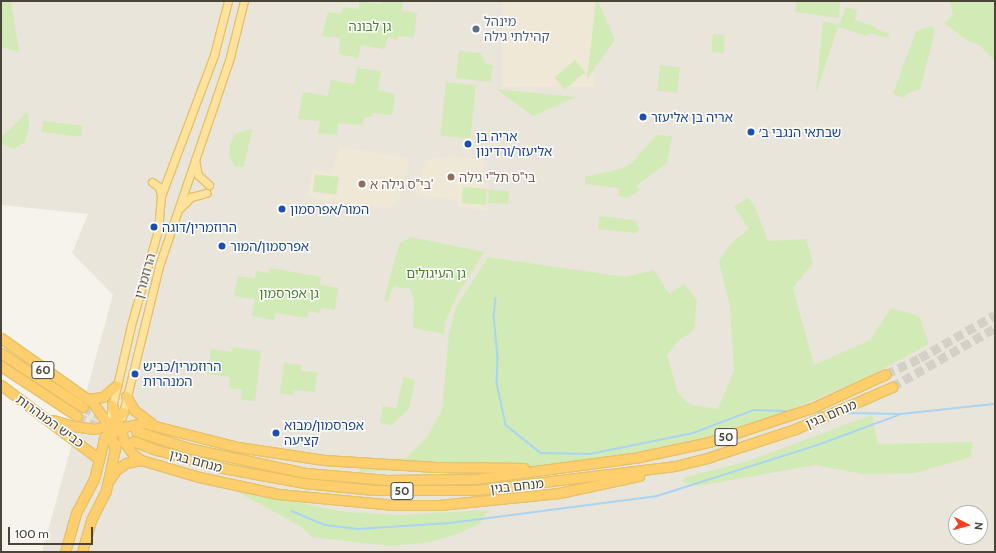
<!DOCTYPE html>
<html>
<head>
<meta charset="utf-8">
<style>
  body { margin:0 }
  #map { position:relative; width:996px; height:553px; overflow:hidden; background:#f6f3ec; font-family:Cabin,"Noto Sans Hebrew",sans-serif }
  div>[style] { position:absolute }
  .residential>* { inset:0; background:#eae5da }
  .education>* { inset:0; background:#efe8d6; transform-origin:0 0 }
  .green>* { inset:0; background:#d2eab5; transform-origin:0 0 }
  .stream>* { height:1.5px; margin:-0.75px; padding:0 0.75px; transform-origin:0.75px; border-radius:0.75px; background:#a9d4f2 }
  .highway-tunnel>* { height:9px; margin-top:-4.5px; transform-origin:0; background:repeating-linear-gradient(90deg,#d4d0c8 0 9px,transparent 0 13.5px) }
  .roads { filter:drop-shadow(1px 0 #e6c16a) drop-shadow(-1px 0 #e6c16a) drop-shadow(0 1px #e6c16a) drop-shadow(0 -1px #e6c16a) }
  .major>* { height:7px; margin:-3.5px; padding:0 3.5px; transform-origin:3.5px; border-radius:3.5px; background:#ffe39c }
  .highway>* { height:9px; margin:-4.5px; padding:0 4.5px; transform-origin:4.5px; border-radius:4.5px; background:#ffcf6e }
  .dots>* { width:11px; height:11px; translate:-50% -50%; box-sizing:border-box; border:2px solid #fff; border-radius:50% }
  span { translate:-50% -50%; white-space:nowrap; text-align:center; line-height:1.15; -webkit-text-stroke:3px #fff; paint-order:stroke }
  .shield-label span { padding:1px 3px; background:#fff; border:1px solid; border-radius:3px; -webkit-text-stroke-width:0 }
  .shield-label { font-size:12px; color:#4b4439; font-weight:700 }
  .service-label { font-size:13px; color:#4e5e75 }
  .left { translate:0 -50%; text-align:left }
  .park-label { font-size:13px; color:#4a7f2a }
  .transit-label { font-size:13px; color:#164399 }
  .education-label { font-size:13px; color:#785e54 }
  .street-label { font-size:13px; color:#4b4439 }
  .frame { position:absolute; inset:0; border:2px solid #4b4439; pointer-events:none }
  .north { position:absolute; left:948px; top:505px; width:40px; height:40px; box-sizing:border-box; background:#fff; border:1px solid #b7b4b0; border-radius:50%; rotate:96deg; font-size:11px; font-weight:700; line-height:16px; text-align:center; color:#4b4439 }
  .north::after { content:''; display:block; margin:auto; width:14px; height:18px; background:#fc3f1d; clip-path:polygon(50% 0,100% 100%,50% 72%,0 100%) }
  .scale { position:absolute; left:8px; top:527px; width:85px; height:18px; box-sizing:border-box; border:2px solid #4b4439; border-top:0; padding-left:5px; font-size:12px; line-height:14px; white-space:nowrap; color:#4b4439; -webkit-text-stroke:3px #fff; paint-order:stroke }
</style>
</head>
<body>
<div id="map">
  <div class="residential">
    <i style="clip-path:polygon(evenodd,1px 1px,995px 1px,995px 552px,42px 552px,113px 295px,72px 253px,88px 214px,1px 205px,1px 1px,956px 513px,980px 513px,980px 537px,956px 537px,956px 513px)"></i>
  </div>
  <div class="education">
    <i style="left:503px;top:1px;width:91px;height:86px"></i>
    <i style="clip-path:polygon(339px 147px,410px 158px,398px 202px,386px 209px,307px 197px,313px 170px,333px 172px)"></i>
    <i style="clip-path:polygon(450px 156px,485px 160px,482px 182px,488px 183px,486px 211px,458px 206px,458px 200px,414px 195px,426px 160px)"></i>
  </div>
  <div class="green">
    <i style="clip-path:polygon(1px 1px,11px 1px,19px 52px,1px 47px)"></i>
    <i style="clip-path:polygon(382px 1px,403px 2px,402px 10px,417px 13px,414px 38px,399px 36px,397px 40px,388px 37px,384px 49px,361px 45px,358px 58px,339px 54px,340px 38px,322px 36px,328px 12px,341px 14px,343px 7px,359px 9px,359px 2px,381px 4px)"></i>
    <i style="clip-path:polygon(596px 1px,598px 1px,615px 40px,587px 79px)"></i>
    <i style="clip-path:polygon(797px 1px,840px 1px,839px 18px,795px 12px)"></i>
    <i style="clip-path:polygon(950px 1px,995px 1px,995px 61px,978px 44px,968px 41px,944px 23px,953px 15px)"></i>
    <i style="clip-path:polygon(846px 7px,857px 10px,855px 20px,876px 27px,876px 29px,889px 34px,888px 38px,869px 33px,868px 36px,838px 27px,816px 93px,823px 21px,839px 25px)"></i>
    <i style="clip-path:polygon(932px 26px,935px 31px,920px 89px,908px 93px,904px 98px,893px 94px,916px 31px)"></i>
    <i style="left:713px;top:34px;width:12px;height:18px;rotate:5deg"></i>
    <i style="clip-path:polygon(459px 51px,480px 53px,486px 64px,493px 65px,491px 82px,456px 78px)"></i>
    <i style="left:575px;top:60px;width:16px;height:27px;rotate:50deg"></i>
    <i style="left:660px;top:65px;width:20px;height:26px;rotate:6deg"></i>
    <i style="clip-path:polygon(357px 68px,381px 71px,378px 90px,395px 94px,392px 115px,373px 113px,371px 117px,364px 117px,362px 125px,338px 123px,337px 135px,318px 133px,320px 121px,298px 119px,303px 92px,328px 96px,331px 80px,354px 84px)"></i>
    <i style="left:446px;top:82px;width:30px;height:54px;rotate:6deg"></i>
    <i style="clip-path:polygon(496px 89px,576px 97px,533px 116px)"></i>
    <i style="clip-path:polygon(28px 111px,29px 127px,25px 142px,14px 149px,1px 144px,1px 138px)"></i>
    <i style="left:43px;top:121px;width:40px;height:11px;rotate:7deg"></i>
    <i style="clip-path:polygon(246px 130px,252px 130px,244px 166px,235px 167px,229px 156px,230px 145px,234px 135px)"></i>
    <i style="clip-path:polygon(656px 135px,672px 136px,667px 163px,636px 186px,641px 190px,628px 198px,618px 196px,619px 188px,585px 184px,585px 177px,621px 169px,632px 163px)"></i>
    <i style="left:315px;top:174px;width:24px;height:18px;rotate:7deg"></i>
    <i style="left:463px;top:187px;width:24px;height:16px;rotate:5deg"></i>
    <i style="left:489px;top:190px;width:20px;height:13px;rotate:3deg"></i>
    <i style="clip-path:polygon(748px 197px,755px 207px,768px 241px,806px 239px,813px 263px,793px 288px,814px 365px,870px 340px,891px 308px,919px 316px,929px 344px,868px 377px,778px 415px,709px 439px,632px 455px,477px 480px,427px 469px,359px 472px,364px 460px,382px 461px,407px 457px,427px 437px,442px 410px,449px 333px,456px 307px,488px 257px,625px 277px,654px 270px,669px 294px,684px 284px,697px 300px,694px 330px,677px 342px,667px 355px,678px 393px,690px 405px,718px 409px,734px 370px,730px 306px,719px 261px,730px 244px,749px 229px,734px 207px)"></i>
    <i style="clip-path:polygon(599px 216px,635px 220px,640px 230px,635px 233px,598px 229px)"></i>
    <i style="clip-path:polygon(411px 237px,484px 252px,458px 294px,446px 320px,444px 334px,413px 328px,414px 300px,410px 289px,394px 286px,387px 302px,384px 301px,399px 244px)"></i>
    <i style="clip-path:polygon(270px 268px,321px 277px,320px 285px,338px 288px,335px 310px,321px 308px,320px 313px,309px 311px,307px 318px,276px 313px,274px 320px,252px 316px,255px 299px,234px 296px,238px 276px,255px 279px,256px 271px,269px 273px)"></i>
    <i style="clip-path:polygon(233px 347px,261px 351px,255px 401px,241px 400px,242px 390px,229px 388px,230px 377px,208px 374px,211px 349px,232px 352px)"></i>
    <i style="clip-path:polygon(284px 363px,301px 365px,301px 371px,317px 372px,315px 392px,293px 390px,293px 395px,280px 393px)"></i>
    <i style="clip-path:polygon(404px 377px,415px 380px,409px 409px,392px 425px,380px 423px,383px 406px,396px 408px)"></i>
    <i style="clip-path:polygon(872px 415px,878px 444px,973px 442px,971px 457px,916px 473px,863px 474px,815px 465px,698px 486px,682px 482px,686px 477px,748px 461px)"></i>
    <i style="clip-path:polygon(234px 490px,345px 512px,400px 515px,489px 510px,479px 524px,460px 533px,431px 542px,391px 546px,311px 537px,302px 527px)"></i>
  </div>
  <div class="stream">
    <i style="left:496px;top:298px;width:18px;rotate:96deg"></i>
    <i style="left:494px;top:316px;width:41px;rotate:84.4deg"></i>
    <i style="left:498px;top:357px;width:26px;rotate:92deg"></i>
    <i style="left:497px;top:383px;width:43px;rotate:77.9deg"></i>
    <i style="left:506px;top:425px;width:45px;rotate:38.7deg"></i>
    <i style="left:541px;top:453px;width:49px;rotate:1.2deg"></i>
    <i style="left:590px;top:454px;width:105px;rotate:-11.5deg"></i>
    <i style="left:693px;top:433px;width:65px;rotate:-20.7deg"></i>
    <i style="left:754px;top:410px;width:36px;rotate:2deg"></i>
    <i style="left:814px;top:412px;width:10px"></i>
    <i style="left:842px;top:413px;width:59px;rotate:1deg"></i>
    <i style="left:901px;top:414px;width:95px;rotate:-6.1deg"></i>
    <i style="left:292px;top:511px;width:36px;rotate:23deg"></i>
    <i style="left:325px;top:525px;width:33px;rotate:7deg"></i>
    <i style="left:358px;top:529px;width:92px;rotate:-3.7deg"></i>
    <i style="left:450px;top:523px;width:209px;rotate:-7.4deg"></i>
    <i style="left:657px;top:496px;width:166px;rotate:-17.6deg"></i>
    <i style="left:815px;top:446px;width:90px;rotate:-20.3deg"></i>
  </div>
  <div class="highway-tunnel">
    <i style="left:886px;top:374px;width:38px;rotate:-25deg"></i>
    <i style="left:920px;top:358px;width:86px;rotate:-29.8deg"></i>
    <i style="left:892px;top:387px;width:119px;rotate:-29.8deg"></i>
    <i style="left:83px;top:407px;width:25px;rotate:27deg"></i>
    <i style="left:77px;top:416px;width:29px;rotate:27deg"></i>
  </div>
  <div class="roads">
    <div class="major">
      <i style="left:195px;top:160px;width:15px;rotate:79deg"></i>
      <i style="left:198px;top:175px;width:15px;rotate:42deg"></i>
      <i style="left:152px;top:182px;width:9px;rotate:36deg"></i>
      <i style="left:159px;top:187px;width:9px;rotate:77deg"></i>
      <i style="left:179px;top:209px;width:17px;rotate:-45deg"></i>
      <i style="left:191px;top:197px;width:16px;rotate:-15deg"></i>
      <i style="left:122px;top:417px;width:155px;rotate:-76.2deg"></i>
      <i style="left:159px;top:266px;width:221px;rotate:-71.2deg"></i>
      <i style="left:230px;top:57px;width:58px;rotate:-76deg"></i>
      <i style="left:108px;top:425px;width:103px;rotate:-77deg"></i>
      <i style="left:131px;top:325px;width:99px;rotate:-74.1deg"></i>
      <i style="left:158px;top:230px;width:34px;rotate:-85deg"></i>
      <i style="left:161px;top:196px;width:151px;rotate:-69.4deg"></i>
      <i style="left:214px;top:55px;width:56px;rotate:-75.5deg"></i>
    </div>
    <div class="highway">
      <i style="left:1px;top:338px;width:113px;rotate:35.2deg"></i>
      <i style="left:93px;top:403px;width:21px;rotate:55deg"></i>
      <i style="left:105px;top:420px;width:31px;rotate:71deg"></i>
      <i style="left:1px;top:353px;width:98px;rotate:33.4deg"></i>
      <i style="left:1px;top:366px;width:91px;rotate:33.3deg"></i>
      <i style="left:1px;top:385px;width:123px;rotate:37.1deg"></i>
      <i style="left:126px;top:396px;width:16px;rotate:60deg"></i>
      <i style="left:134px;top:410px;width:21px;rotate:37deg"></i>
      <i style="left:87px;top:399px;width:16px;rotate:-7deg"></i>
      <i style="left:103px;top:397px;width:18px;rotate:-41deg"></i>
      <i style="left:112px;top:405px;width:40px;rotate:71.1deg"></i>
      <i style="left:125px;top:443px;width:14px;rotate:54deg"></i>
      <i style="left:133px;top:454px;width:10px;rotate:37deg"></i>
      <i style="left:141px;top:460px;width:60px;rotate:16.3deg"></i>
      <i style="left:199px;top:477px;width:81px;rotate:12.1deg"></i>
      <i style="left:278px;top:494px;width:117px;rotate:5.4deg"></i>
      <i style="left:394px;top:505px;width:45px"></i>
      <i style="left:439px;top:505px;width:121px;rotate:-5.7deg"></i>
      <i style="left:559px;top:493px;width:82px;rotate:-12deg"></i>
      <i style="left:53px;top:420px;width:21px;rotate:17deg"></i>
      <i style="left:73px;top:426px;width:22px;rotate:8deg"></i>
      <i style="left:95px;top:429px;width:14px;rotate:-17deg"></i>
      <i style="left:108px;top:425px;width:20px;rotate:-41deg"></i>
      <i style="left:136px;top:431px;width:55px;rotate:18.1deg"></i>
      <i style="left:188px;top:448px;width:121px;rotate:12deg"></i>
      <i style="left:306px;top:473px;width:81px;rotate:4.9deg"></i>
      <i style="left:387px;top:480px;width:88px;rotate:-0.7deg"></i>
      <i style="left:475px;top:479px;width:165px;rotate:-7.6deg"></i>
      <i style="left:639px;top:457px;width:72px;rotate:-12.1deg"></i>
      <i style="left:709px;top:442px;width:108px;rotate:-18.3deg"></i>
      <i style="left:812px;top:408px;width:81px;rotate:-24.7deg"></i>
      <i style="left:103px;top:441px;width:21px;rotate:-39deg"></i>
      <i style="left:119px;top:428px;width:25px;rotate:-12deg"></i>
      <i style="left:143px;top:423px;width:98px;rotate:14.2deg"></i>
      <i style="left:238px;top:447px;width:87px;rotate:8.6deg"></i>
      <i style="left:324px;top:460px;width:112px;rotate:3.6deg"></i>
      <i style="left:436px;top:467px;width:88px;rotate:0.7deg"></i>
      <i style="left:133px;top:441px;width:26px;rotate:21deg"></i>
      <i style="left:157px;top:450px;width:68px;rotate:15.3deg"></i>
      <i style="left:223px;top:468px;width:82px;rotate:10.5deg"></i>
      <i style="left:304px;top:483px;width:71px;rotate:5.6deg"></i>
      <i style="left:375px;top:490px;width:102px"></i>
      <i style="left:477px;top:490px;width:199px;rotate:-6.9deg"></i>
      <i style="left:675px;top:466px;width:36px;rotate:-14deg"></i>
      <i style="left:710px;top:457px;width:89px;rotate:-18.2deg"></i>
      <i style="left:795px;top:429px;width:106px;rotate:-23.4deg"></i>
      <i style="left:110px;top:479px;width:11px;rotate:-56deg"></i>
      <i style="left:116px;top:470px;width:12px;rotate:-35deg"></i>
      <i style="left:126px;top:463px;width:15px;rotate:-11deg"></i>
      <i style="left:65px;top:552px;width:41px;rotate:-74.2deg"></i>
      <i style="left:76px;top:513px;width:38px;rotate:-62deg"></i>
      <i style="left:94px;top:479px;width:44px;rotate:-75.7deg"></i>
      <i style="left:82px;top:552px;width:35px;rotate:-74deg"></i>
      <i style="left:92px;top:518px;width:31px;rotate:-63deg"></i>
      <i style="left:106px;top:490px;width:47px;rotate:-77.7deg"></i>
    </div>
  </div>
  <div class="dots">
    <i style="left:476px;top:29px;background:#5c6f8a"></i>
    <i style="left:643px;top:117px;background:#1a4fb4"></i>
    <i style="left:751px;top:132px;background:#1a4fb4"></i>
    <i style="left:468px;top:144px;background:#1a4fb4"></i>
    <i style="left:451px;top:177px;background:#8d6e63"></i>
    <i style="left:362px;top:184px;background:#8d6e63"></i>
    <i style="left:282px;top:209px;background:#1a4fb4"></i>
    <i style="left:154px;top:227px;background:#1a4fb4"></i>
    <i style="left:222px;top:246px;background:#1a4fb4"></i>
    <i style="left:135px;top:374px;background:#1a4fb4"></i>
    <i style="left:276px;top:433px;background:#1a4fb4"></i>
  </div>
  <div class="shield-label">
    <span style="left:43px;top:370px">60</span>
    <span style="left:726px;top:437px">50</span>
    <span style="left:402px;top:491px">50</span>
  </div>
  <div class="service-label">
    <span class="left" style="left:484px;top:29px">מינהל<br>קהילתי גילה</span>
  </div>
  <div class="park-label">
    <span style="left:370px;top:26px">גן לבונה</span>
    <span style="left:436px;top:273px">גן העיגולים</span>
    <span style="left:289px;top:293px">גן אפרסמון</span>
  </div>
  <div class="transit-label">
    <span class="left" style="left:651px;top:117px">אריה בן אליעזר</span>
    <span class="left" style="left:759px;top:132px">שבתאי הנגבי ב׳</span>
    <span class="left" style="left:476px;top:144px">אריה בן<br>אליעזר/ורדינון</span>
    <span class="left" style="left:290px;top:209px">המור/אפרסמון</span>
    <span class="left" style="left:162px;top:227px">הרוזמרין/דוגה</span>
    <span class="left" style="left:230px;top:246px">אפרסמון/המור</span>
    <span class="left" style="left:143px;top:374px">הרוזמרין/כביש<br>המנהרות</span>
    <span class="left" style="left:284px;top:433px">אפרסמון/מבוא<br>קציעה</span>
  </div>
  <div class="education-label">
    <span class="left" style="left:459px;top:177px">בי"ס תל"י גילה</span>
    <span class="left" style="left:370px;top:184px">בי"ס גילה א'</span>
  </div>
  <div class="street-label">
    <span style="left:145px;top:276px;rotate:-74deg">הרוזמרין</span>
    <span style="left:831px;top:414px;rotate:-23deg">מנחם בגין</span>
    <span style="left:50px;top:421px;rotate:36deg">כביש המנהרות</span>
    <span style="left:196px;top:461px;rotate:15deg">מנחם בגין</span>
    <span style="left:517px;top:486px;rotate:-6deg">מנחם בגין</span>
  </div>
  <div class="frame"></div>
  <div class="north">N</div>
  <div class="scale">100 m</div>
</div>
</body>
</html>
